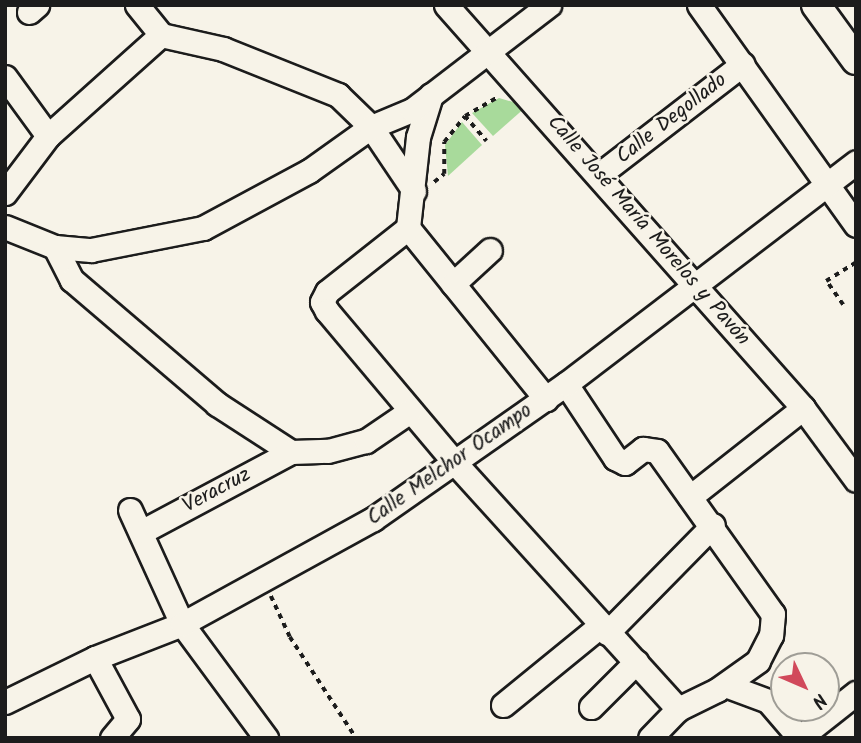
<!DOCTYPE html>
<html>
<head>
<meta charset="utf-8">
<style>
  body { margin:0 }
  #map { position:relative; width:861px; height:743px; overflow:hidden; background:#f7f3e8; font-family:Kalam,sans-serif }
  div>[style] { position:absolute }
  .green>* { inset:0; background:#a8da9b }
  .path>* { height:3.5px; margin-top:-1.75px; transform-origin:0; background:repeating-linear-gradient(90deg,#1c1c1c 0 5px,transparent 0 10px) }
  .roads { filter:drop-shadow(2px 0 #1c1c1c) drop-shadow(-2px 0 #1c1c1c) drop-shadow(0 2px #1c1c1c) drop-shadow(0 -2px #1c1c1c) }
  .minor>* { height:23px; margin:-11.5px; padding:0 11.5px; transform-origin:11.5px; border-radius:11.5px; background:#f7f3e8 }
  .major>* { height:28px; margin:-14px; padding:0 14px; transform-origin:14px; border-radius:14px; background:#f7f3e8 }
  span { translate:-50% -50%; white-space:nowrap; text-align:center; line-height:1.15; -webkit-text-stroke:5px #f7f3e8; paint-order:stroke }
  .street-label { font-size:21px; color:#1c1c1c }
  .frame { position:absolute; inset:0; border:7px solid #1c1c1c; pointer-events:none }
  .north { position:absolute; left:770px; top:652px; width:70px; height:70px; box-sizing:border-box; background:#f7f3e8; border:2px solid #9f9d96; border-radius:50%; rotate:134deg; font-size:19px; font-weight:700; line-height:28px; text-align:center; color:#1c1c1c }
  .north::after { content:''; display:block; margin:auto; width:24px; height:32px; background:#d1495b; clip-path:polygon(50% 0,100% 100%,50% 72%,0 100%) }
</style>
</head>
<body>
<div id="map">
  <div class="green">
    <i style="clip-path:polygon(499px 98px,527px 106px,493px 136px,472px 113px)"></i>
    <i style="clip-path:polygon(462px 122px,482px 145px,448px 176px,445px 145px)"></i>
  </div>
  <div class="path">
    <i style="left:465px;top:116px;width:39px;rotate:-30deg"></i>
    <i style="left:434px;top:182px;width:13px;rotate:-39deg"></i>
    <i style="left:444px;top:174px;width:32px;rotate:-90deg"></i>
    <i style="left:444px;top:142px;width:33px;rotate:-51deg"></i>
    <i style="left:465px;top:116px;width:33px;rotate:49deg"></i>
    <i style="left:843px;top:305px;width:29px;rotate:-125deg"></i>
    <i style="left:826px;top:281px;width:36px;rotate:-32deg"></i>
    <i style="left:271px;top:596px;width:45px;rotate:65.1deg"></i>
    <i style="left:290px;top:637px;width:121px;rotate:56.8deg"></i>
  </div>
  <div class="roads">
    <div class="minor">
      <i style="left:137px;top:5px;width:38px;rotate:51deg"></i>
      <i style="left:161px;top:35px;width:64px;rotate:12.7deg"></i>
      <i style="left:223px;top:49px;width:124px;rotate:21.8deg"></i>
      <i style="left:338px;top:95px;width:46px;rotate:44.1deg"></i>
      <i style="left:371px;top:127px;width:77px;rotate:56.1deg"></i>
      <i style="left:446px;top:5px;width:538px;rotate:48.46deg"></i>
      <i style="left:803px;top:408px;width:89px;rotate:53.6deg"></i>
      <i style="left:699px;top:5px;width:270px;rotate:54.5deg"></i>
      <i style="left:29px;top:12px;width:11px;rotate:-41deg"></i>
      <i style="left:5px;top:77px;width:73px;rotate:53.9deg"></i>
      <i style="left:431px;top:95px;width:44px;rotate:107.2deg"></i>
      <i style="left:418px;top:137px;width:92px;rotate:96.3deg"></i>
      <i style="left:408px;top:228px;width:220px;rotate:51.1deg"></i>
      <i style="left:600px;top:174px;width:180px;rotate:-37.6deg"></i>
      <i style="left:5px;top:193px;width:71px;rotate:-53deg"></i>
      <i style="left:48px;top:136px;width:152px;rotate:-41.8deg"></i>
      <i style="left:5px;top:227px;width:54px;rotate:21.8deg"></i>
      <i style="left:55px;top:247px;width:36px;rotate:5deg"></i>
      <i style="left:91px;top:250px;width:114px;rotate:-11.1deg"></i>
      <i style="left:203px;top:228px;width:120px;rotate:-28.3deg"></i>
      <i style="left:309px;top:171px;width:76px;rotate:-35.4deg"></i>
      <i style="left:371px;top:127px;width:44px;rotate:-22.5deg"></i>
      <i style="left:412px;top:110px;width:173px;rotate:-37.5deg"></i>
      <i style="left:408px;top:228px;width:103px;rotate:141.7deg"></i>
      <i style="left:327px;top:292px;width:11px;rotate:117deg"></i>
      <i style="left:322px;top:302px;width:10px;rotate:61deg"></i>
      <i style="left:327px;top:311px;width:200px;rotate:49.9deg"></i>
      <i style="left:456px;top:464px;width:331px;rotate:47.8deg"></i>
      <i style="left:55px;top:247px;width:37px;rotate:63deg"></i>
      <i style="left:72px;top:280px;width:191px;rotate:40.5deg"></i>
      <i style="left:217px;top:404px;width:88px;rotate:33deg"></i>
      <i style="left:453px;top:284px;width:50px;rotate:-42.6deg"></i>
      <i style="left:566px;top:384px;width:89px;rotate:56.5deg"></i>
      <i style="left:615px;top:458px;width:11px;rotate:27deg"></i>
      <i style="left:625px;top:463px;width:23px;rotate:-38deg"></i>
      <i style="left:643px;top:449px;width:14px;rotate:8deg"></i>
      <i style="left:657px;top:451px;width:200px;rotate:54.6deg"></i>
      <i style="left:773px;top:614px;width:21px;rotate:95deg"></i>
      <i style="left:771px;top:635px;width:29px;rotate:117deg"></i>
      <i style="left:758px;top:661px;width:50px;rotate:144.7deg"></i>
      <i style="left:717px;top:690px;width:43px;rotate:154deg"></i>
      <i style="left:678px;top:709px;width:40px;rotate:134deg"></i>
      <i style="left:690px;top:497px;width:144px;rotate:-38.2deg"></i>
      <i style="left:130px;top:510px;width:125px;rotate:65.5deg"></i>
      <i style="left:182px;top:624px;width:142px;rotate:53.6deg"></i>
      <i style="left:143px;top:531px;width:168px;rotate:-28.1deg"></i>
      <i style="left:291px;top:452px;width:37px;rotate:-2deg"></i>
      <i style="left:328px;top:451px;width:39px;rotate:-15deg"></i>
      <i style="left:366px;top:441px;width:53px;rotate:-34.3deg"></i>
      <i style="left:607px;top:633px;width:151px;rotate:-45.5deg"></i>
      <i style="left:95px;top:658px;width:69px;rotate:61.6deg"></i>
      <i style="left:128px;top:719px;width:25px;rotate:130deg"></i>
      <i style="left:725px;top:685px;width:46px;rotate:20.4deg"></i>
      <i style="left:768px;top:701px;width:48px;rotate:49.3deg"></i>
      <i style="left:5px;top:702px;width:100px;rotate:-26.1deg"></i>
      <i style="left:95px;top:658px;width:93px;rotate:-21.3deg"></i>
      <i style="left:182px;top:624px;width:218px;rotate:-28.8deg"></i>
      <i style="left:373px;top:519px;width:236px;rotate:-35deg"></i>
      <i style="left:566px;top:384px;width:365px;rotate:-37.4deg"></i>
      <i style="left:503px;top:705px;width:127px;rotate:-39.2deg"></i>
      <i style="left:591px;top:707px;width:64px;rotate:-45deg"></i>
      <i style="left:799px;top:738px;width:73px;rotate:-38.3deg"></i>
    </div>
    <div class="major">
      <i style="left:816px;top:5px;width:68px;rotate:54deg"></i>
    </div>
  </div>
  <div class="street-label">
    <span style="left:672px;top:119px;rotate:-38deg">Calle Degollado</span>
    <span style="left:648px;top:231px;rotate:49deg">Calle José María Morelos y Pavón</span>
    <span style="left:450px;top:465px;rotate:-35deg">Calle Melchor Ocampo</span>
    <span style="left:217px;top:491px;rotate:-28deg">Veracruz</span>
  </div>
  <div class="frame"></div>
  <div class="north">N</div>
</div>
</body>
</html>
